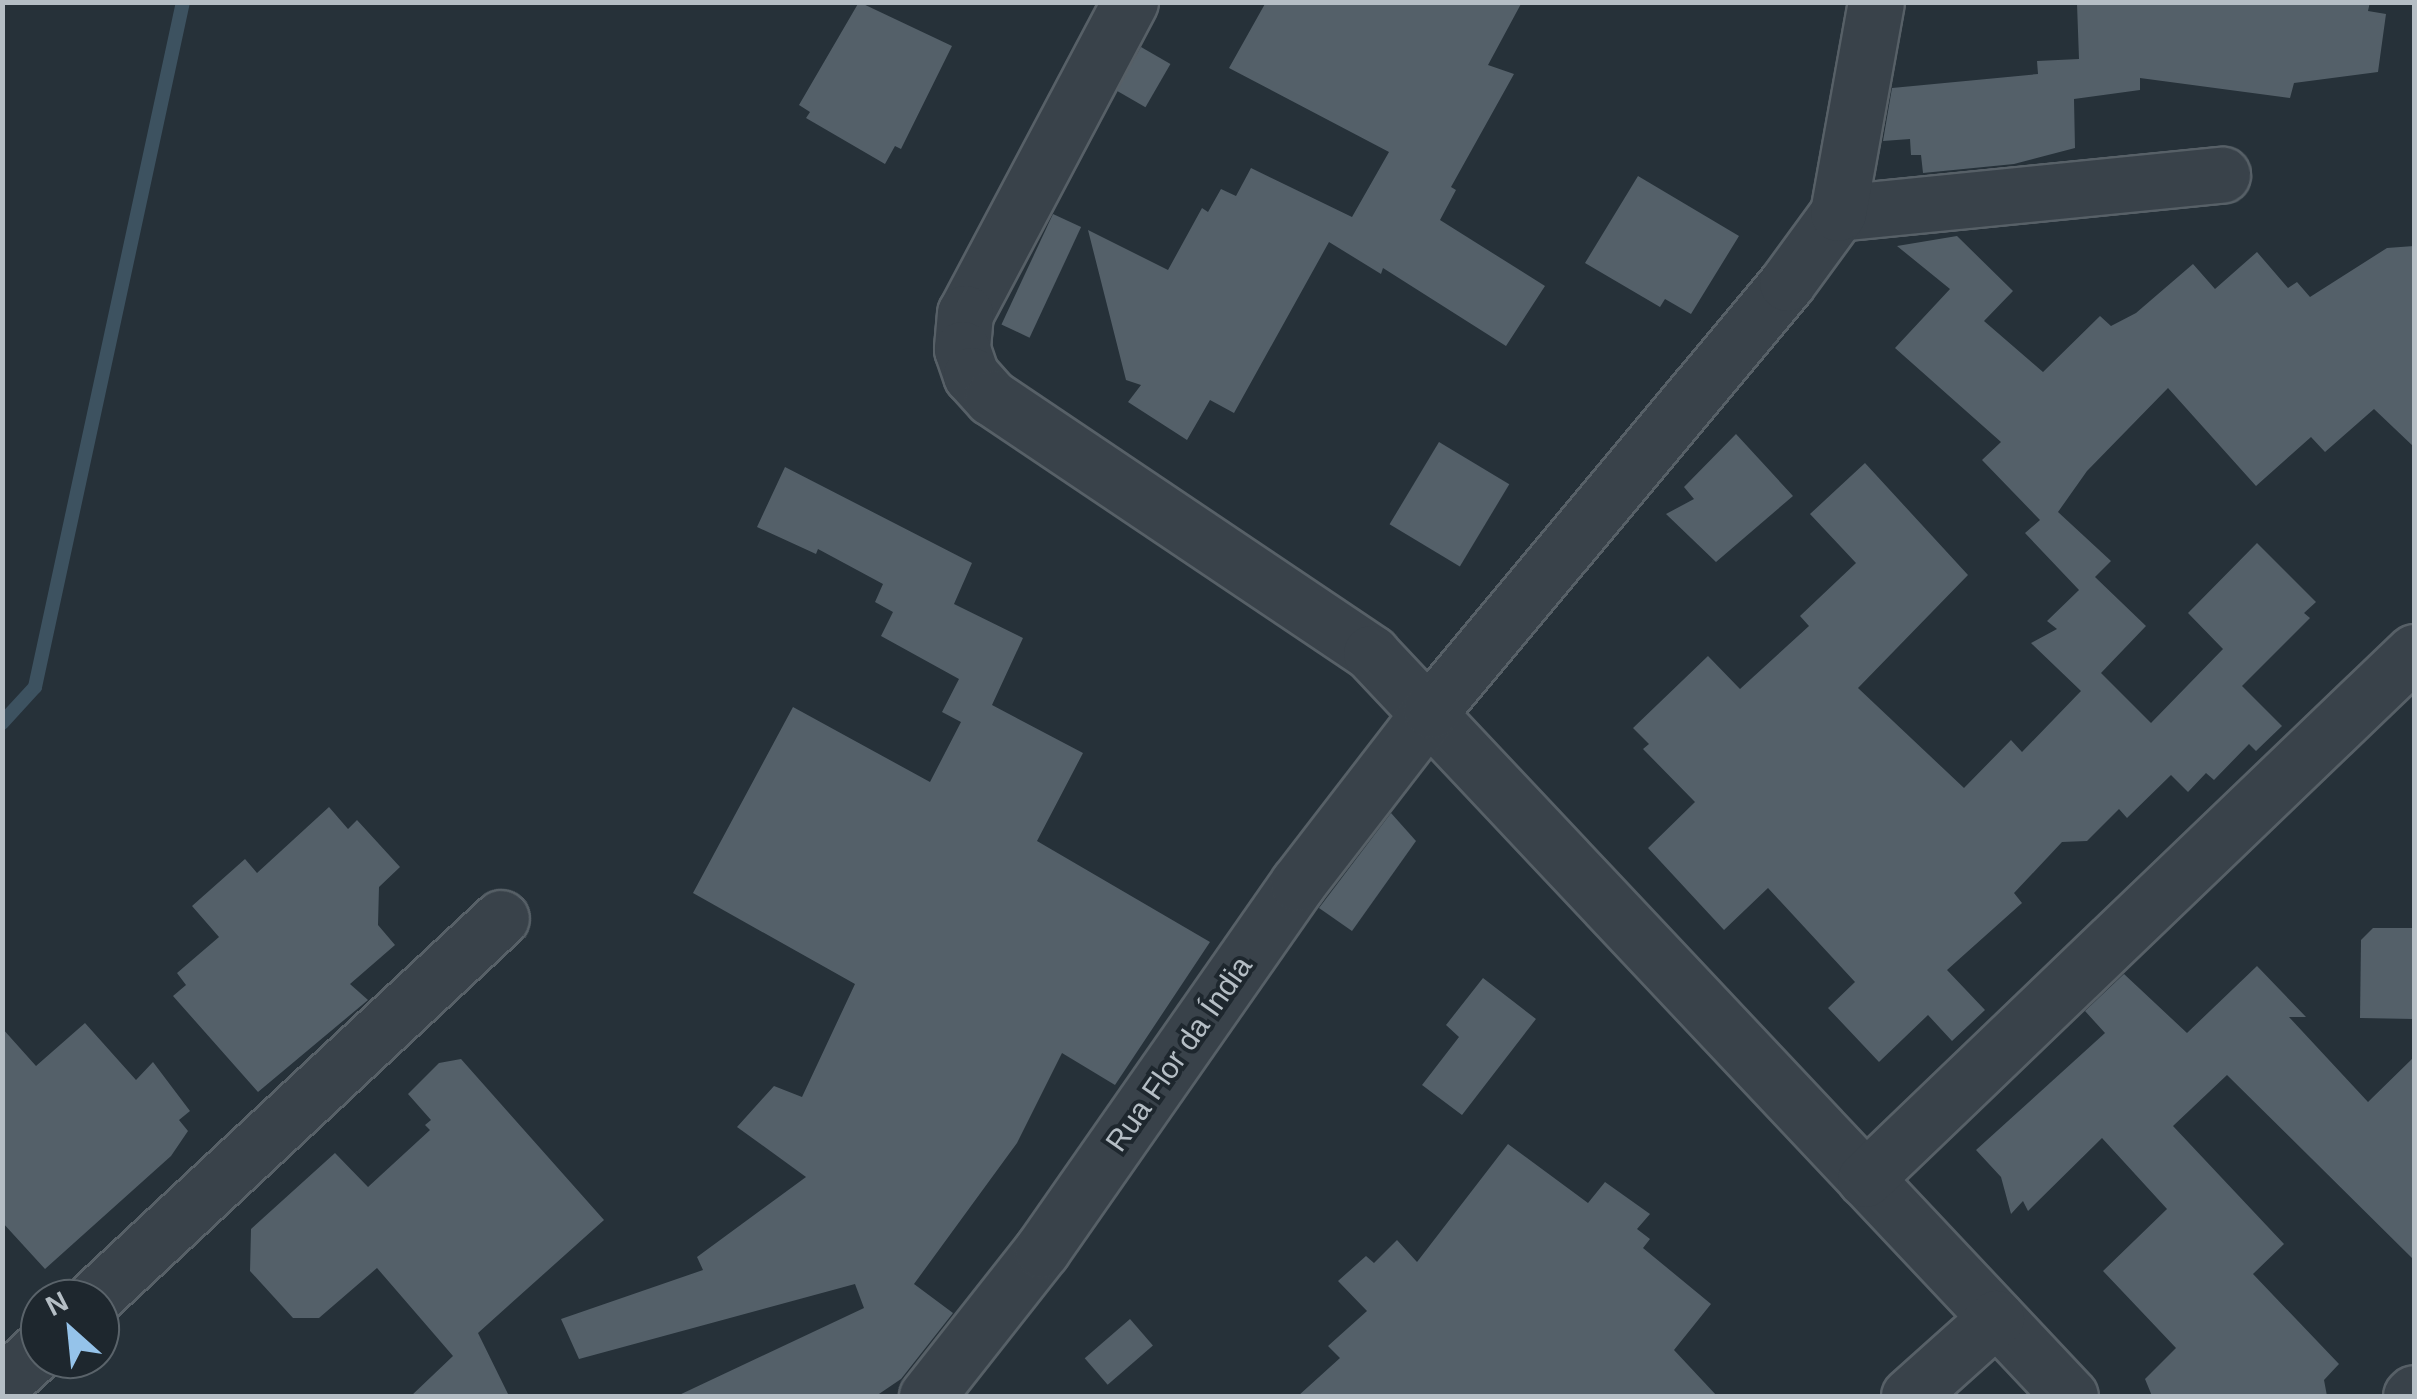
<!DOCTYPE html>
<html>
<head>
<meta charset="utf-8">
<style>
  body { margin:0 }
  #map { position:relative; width:2417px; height:1399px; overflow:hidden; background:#263139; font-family:Helvetica,sans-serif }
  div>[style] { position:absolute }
  .stream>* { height:14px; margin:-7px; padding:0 7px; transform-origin:7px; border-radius:7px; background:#3d5260 }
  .building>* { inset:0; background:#546069; transform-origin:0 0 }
  .roads { filter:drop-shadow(2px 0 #576067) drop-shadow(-2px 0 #576067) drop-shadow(0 2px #576067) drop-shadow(0 -2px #576067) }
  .minor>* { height:55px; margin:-27.5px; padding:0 27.5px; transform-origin:27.5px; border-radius:27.5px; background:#39424a }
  span { translate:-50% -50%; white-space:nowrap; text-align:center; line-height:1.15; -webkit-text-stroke:8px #1e272e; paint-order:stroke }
  .street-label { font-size:30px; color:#b5bec5 }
  .frame { position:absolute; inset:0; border:5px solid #b5bec5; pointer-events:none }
  .north { position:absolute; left:20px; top:1279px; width:100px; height:100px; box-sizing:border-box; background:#1e272e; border:2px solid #5a636a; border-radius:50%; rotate:333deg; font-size:28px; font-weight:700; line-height:40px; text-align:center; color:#b5bec5 }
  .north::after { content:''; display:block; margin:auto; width:35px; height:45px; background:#95c3ea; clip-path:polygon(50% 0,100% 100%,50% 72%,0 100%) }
</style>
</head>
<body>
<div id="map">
  <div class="stream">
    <i style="left:2px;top:723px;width:49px;rotate:-47.5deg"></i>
    <i style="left:35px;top:687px;width:701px;rotate:-77.81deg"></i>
  </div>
  <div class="building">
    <i style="clip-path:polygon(859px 2px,952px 46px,901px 149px,895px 146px,885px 164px,806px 118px,810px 112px,799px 105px)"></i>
    <i style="clip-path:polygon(1266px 2px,1522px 2px,1488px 65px,1514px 74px,1451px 187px,1456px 190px,1440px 220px,1545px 286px,1506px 346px,1383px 268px,1381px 274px,1329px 242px,1234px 413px,1210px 400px,1187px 440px,1128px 402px,1141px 385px,1126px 380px,1088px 230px,1168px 270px,1202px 208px,1208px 212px,1221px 189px,1236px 196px,1251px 168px,1352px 217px,1389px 152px,1229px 68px)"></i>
    <i style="clip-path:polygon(2370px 2px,2368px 11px,2386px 14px,2378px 72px,2294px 83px,2290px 98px,2140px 78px,2140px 90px,2074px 99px,2075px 148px,2014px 164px,1923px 173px,1921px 155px,1911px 155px,1910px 139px,1883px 141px,1892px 88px,2038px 74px,2037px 61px,2079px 59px,2077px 4px)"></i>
    <i style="left:1141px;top:47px;width:34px;height:50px;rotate:30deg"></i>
    <i style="clip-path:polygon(1638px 176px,1739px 236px,1691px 314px,1665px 299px,1660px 307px,1585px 263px)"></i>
    <i style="left:1053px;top:214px;width:31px;height:122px;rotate:25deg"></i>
    <i style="clip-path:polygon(1957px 236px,2013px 291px,1984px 321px,2043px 372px,2100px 316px,2111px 326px,2136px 313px,2193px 264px,2215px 289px,2257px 252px,2288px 288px,2297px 282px,2310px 297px,2387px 248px,2414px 246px,2414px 447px,2374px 409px,2325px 452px,2311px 437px,2256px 486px,2168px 388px,2087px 471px,2058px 512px,2111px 561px,2095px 577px,2146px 626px,2101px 673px,2151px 723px,2223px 649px,2188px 613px,2257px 543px,2316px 602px,2304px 613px,2310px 618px,2242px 686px,2282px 726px,2256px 751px,2249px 744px,2214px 780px,2206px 773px,2188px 792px,2171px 775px,2127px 818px,2119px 809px,2087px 841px,2062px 842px,2014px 893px,2022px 903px,1947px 970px,1985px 1010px,1952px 1041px,1928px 1015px,1879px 1062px,1828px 1008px,1855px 982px,1768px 888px,1724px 930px,1648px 848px,1695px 802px,1643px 749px,1649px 744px,1633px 728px,1708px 656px,1740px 689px,1809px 626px,1800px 616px,1856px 563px,1810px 514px,1865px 463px,1968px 575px,1858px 688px,1964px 788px,2011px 740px,2022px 752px,2081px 691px,2031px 643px,2057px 629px,2047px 621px,2079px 590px,2025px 533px,2040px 520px,1982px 460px,2001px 442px,1895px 348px,1950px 289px,1897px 246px)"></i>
    <i style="clip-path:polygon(1736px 434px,1793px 496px,1716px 562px,1666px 514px,1694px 499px,1684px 487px)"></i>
    <i style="left:1439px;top:442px;width:82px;height:96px;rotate:31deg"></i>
    <i style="clip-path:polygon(785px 467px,972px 563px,954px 604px,1023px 638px,992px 705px,1083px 753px,1037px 841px,1210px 942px,1115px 1085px,1062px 1053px,1017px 1143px,914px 1284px,953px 1313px,901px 1379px,876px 1396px,677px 1396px,864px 1308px,855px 1284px,579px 1359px,561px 1319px,703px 1270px,697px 1257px,806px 1177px,737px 1127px,774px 1086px,802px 1097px,855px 984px,693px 893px,793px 707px,930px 782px,961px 722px,942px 712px,959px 679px,881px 636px,893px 612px,875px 602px,883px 584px,818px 549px,816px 554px,757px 527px)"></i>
    <i style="clip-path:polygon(329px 807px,348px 829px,357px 820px,400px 867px,379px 887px,378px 925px,395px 945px,350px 984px,368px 1000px,258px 1092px,173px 996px,186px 985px,177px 973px,219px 937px,192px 906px,245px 859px,257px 873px)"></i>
    <i style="clip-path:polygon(1391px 813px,1416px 841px,1352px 931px,1319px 908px)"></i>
    <i style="clip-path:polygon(2373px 928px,2414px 928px,2414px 1019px,2360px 1018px,2361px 940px)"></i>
    <i style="clip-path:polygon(2257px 966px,2306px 1017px,2289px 1017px,2368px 1102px,2414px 1057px,2414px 1260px,2227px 1075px,2173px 1126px,2284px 1244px,2253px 1274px,2339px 1364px,2324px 1380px,2327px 1396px,2152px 1396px,2145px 1379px,2176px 1348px,2103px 1271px,2167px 1209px,2102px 1138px,2028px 1211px,2023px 1201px,2011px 1214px,2001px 1177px,1976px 1150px,2105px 1033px,2085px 1011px,2124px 974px,2187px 1033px)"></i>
    <i style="clip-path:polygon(1483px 978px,1536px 1019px,1462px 1115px,1422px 1085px,1459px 1037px,1446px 1025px)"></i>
    <i style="clip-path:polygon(85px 1023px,136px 1080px,153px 1062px,190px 1111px,179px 1120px,188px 1131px,171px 1156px,45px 1269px,2px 1222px,2px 1028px,36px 1066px)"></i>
    <i style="clip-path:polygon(461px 1059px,604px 1220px,478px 1333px,509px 1396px,411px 1396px,453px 1356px,377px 1268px,319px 1318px,293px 1318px,250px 1271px,251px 1229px,335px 1153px,368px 1187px,430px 1130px,425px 1125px,431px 1120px,408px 1094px,439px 1063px)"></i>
    <i style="clip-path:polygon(1508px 1144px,1588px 1203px,1605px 1182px,1650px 1214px,1637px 1229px,1650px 1239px,1643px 1248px,1711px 1304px,1674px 1350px,1717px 1396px,1298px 1396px,1340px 1358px,1328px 1346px,1367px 1311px,1338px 1281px,1366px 1256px,1374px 1263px,1397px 1240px,1417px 1262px)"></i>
    <i style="left:1130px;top:1319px;width:35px;height:60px;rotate:49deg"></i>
  </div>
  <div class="roads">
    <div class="minor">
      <i style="left:1130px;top:2px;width:352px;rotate:117.9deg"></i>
      <i style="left:965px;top:313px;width:36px;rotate:95deg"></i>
      <i style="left:962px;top:349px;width:28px;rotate:71deg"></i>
      <i style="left:971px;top:375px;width:31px;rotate:48deg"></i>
      <i style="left:992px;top:398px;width:457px;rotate:33.9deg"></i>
      <i style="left:1371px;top:653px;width:1020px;rotate:46.75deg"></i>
      <i style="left:1838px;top:213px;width:386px;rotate:-5.7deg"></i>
      <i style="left:1865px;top:1179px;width:761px;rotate:-43.83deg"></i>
      <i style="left:93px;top:1299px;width:558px;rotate:-43.04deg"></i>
      <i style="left:2px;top:1384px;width:52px;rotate:-42.6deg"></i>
      <i style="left:927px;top:1396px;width:186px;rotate:-51.8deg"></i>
      <i style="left:1042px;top:1250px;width:447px;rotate:-55.1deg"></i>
      <i style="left:1298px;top:883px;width:218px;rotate:-52.4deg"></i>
      <i style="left:1431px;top:710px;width:556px;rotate:-50.18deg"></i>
      <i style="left:1787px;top:283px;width:87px;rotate:-53.9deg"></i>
      <i style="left:1838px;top:213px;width:214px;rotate:-79.8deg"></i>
      <i style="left:1909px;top:1396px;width:117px;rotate:-41.9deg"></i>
      <i style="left:2411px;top:1396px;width:4px;rotate:-45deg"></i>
    </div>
  </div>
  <div class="street-label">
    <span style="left:1179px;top:1054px;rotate:-55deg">Rua Flor da Índia</span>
  </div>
  <div class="frame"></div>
  <div class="north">N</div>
</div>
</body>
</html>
